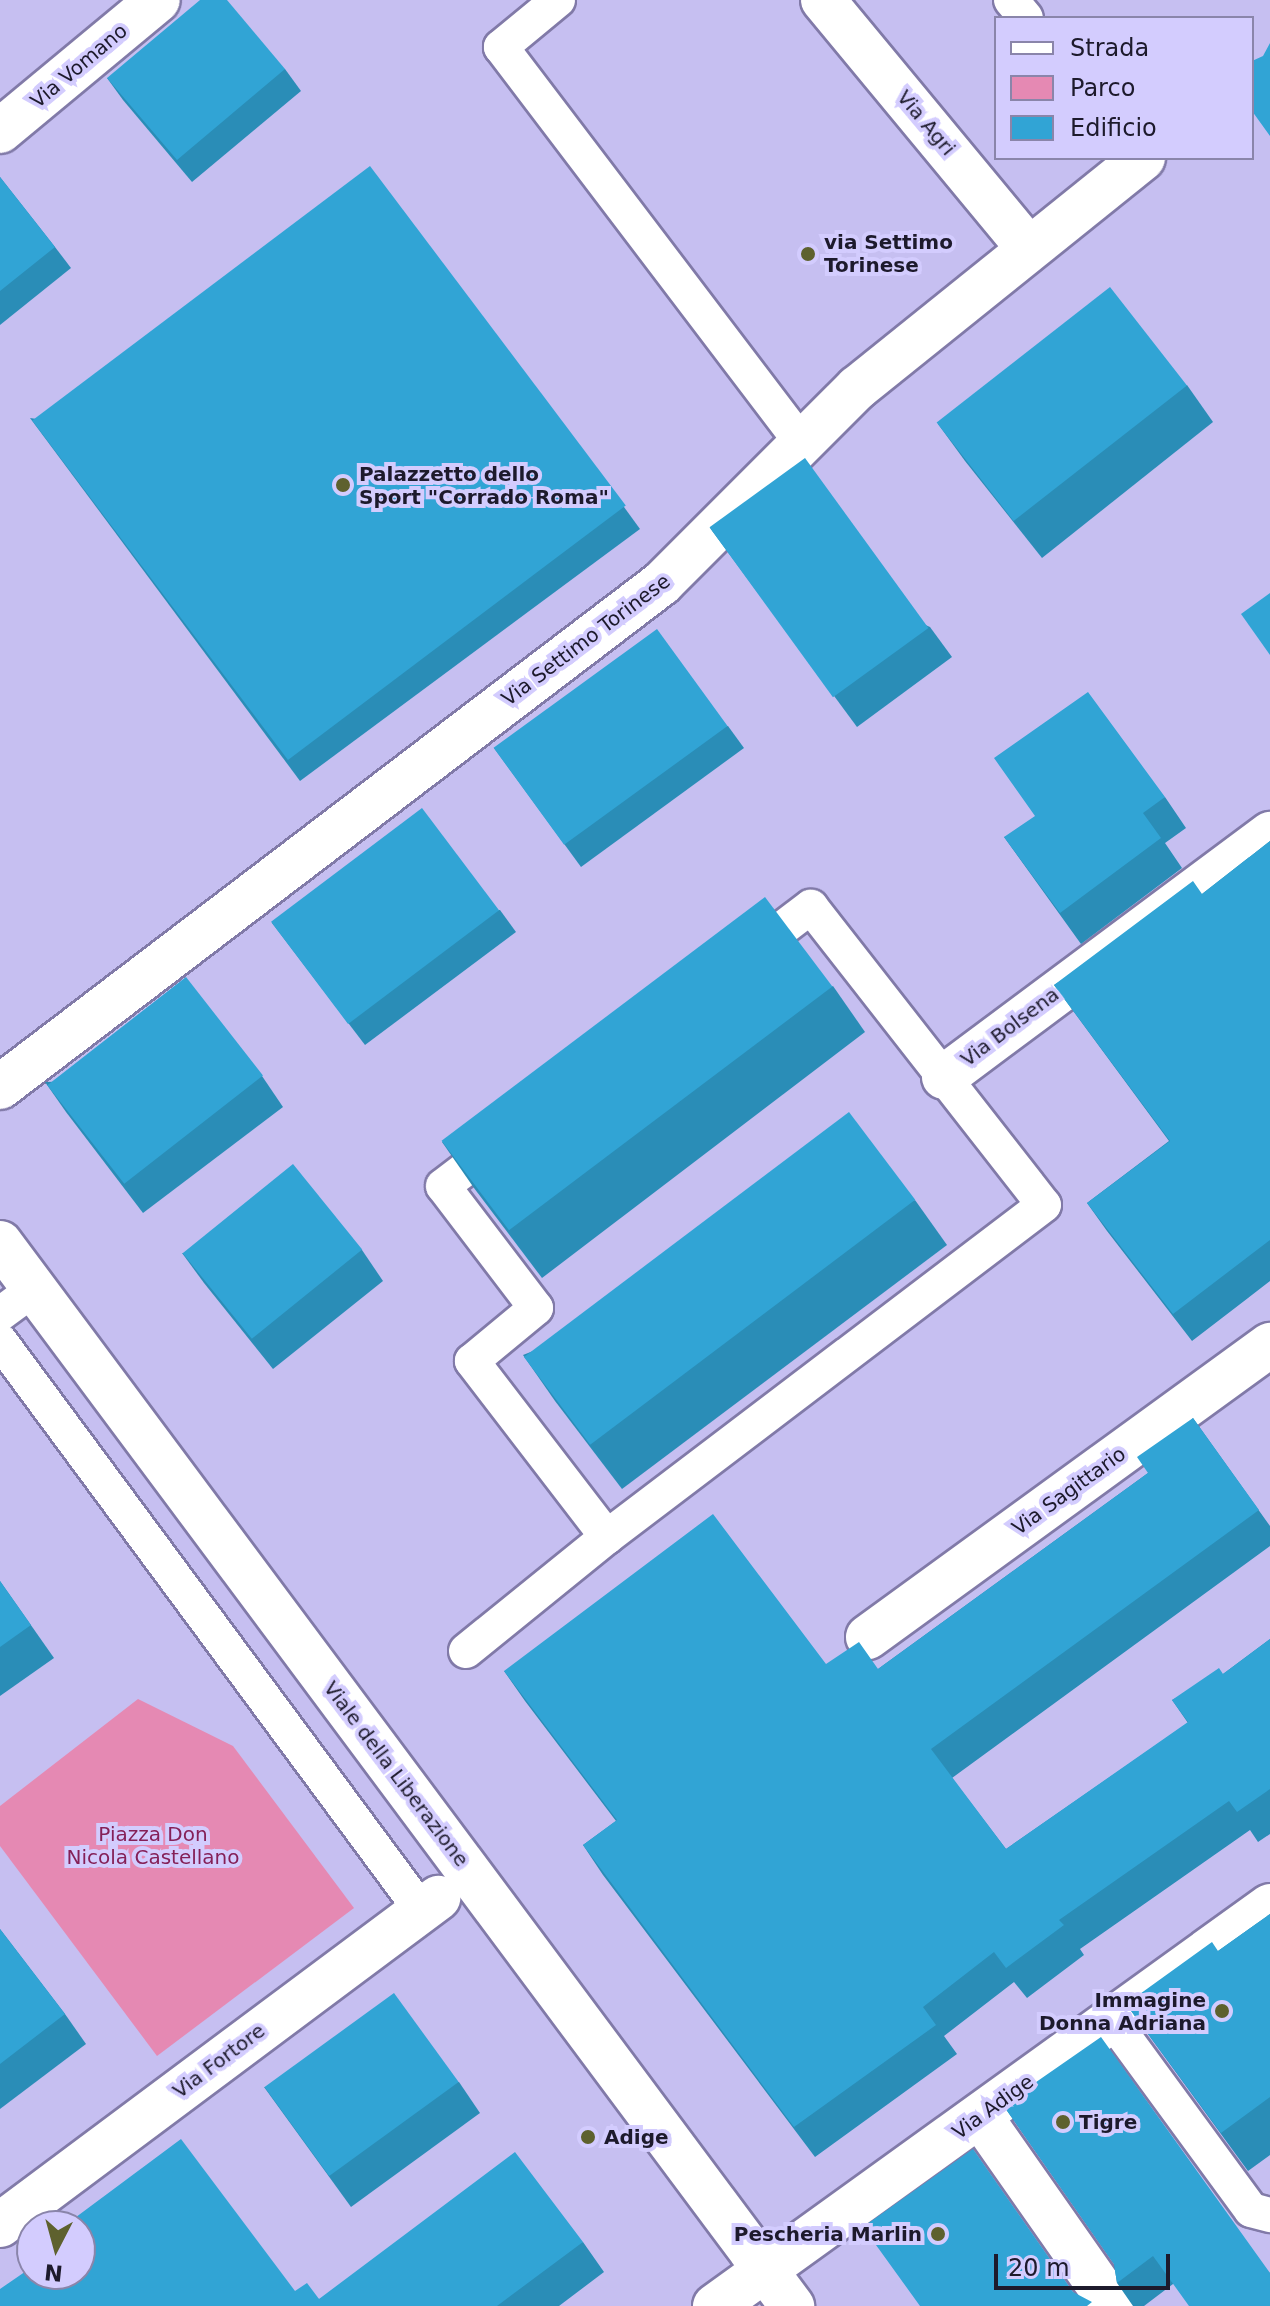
<!DOCTYPE html>
<html>
<head>
<meta charset="utf-8">
<style>
  body { margin:0 }
  #map { position:relative; width:1270px; height:2306px; overflow:hidden; background:#c6bff1; font-family:"DejaVu Sans",sans-serif }
  div>[style] { position:absolute }
  .green>* { inset:0; background:#e589b3 }
  .roads { filter:drop-shadow(2px 0 #817aa8) drop-shadow(-2px 0 #817aa8) drop-shadow(0 2px #817aa8) drop-shadow(0 -2px #817aa8) }
  .service>* { height:34px; margin:-17px; padding:0 17px; transform-origin:17px; border-radius:17px; background:#fff }
  .minor>* { height:44px; margin:-22px; padding:0 22px; transform-origin:22px; border-radius:22px; background:#fff }
  .wall>* { inset:0; background:#2a8db7 }
  .building>* { inset:0; background:#31a4d5; transform-origin:0 0 }
  .dots>* { width:22px; height:22px; translate:-50% -50%; box-sizing:border-box; border:4px solid #d3ccfe; border-radius:50% }
  span { translate:-50% -50%; white-space:nowrap; text-align:center; line-height:1.15; -webkit-text-stroke:8px #d3ccfe; paint-order:stroke }
  .street-label { font-size:20px; color:#1d1a2c }
  .poi-label { font-size:20px; color:#1d1a2c; font-weight:700 }
  .left { translate:0 -50%; text-align:left }
  .right { translate:-100% -50%; text-align:right }
  .park-label { font-size:20px; color:#852058 }
  .legend { position:absolute; left:994px; top:16px; width:260px; height:144px; box-sizing:border-box; background:#d3ccfe; border:2px solid #8a85aa; margin:0; padding:10px 14px; list-style:none; font-size:24px; color:#1d1a2c }
  .legend li { display:flex; align-items:center; gap:16px; height:40px }
  .legend b { width:40px; border:2px solid #8a85aa }
  .north { position:absolute; left:16px; top:2210px; width:80px; height:80px; box-sizing:border-box; background:#d3ccfe; border:2px solid #8a85aa; border-radius:50%; rotate:186deg; font-size:22px; font-weight:700; line-height:32px; text-align:center; color:#1d1a2c }
  .north::after { content:''; display:block; margin:auto; width:28px; height:36px; background:#5e612e; clip-path:polygon(50% 0,100% 100%,50% 72%,0 100%) }
  .scale { position:absolute; left:994px; top:2254px; width:176px; height:36px; box-sizing:border-box; border:4px solid #1d1a2c; border-top:0; padding-left:10px; font-size:24px; line-height:28px; white-space:nowrap; color:#1d1a2c; -webkit-text-stroke:6px #d3ccfe; paint-order:stroke }
</style>
</head>
<body>
<div id="map">
  <div class="green">
    <i style="clip-path:polygon(138px 1699px,233px 1746px,354px 1908px,157px 2056px,0 1846px,0 1806px)"></i>
  </div>
  <div class="roads">
    <div class="service">
      <i style="left:558px;top:0;width:74px;rotate:140.5deg"></i>
      <i style="left:501px;top:47px;width:496px;rotate:52.8deg"></i>
      <i style="left:1011px;top:0;width:23px;rotate:50deg"></i>
      <i style="left:811px;top:907px;width:378px;rotate:52deg"></i>
      <i style="left:1044px;top:1205px;width:549px;rotate:142.78deg"></i>
      <i style="left:607px;top:1537px;width:222px;rotate:-127.5deg"></i>
      <i style="left:472px;top:1361px;width:83px;rotate:-39.6deg"></i>
      <i style="left:536px;top:1308px;width:153px;rotate:-127.3deg"></i>
      <i style="left:443px;top:1186px;width:462px;rotate:-37.2deg"></i>
      <i style="left:0;top:1314px;width:42px;rotate:-36.3deg"></i>
      <i style="left:0;top:1341px;width:708px;rotate:53.5deg"></i>
      <i style="left:466px;top:1651px;width:181px;rotate:-39deg"></i>
      <i style="left:1112px;top:2020px;width:235px;rotate:53.8deg"></i>
      <i style="left:1251px;top:2210px;width:20px;rotate:15deg"></i>
    </div>
    <div class="minor">
      <i style="left:823px;top:0;width:320px;rotate:50.4deg"></i>
      <i style="left:0;top:131px;width:205px;rotate:-39.7deg"></i>
      <i style="left:944px;top:1077px;width:407px;rotate:-36.7deg"></i>
      <i style="left:0;top:1087px;width:832px;rotate:-37.28deg"></i>
      <i style="left:662px;top:583px;width:276px;rotate:-45deg"></i>
      <i style="left:857px;top:388px;width:367px;rotate:-38.8deg"></i>
      <i style="left:0;top:1243px;width:1326px;rotate:53.31deg"></i>
      <i style="left:868px;top:1637px;width:497px;rotate:-36deg"></i>
      <i style="left:980px;top:2116px;width:232px;rotate:55deg"></i>
      <i style="left:0;top:2225px;width:547px;rotate:-36.74deg"></i>
      <i style="left:715px;top:2306px;width:684px;rotate:-35.78deg"></i>
    </div>
  </div>
  <div class="wall">
    <i style="clip-path:polygon(285px 69px,301px 91px,192px 182px,123px 100px,107px 78px)"></i>
    <i style="clip-path:polygon(0 177px,55px 247px,71px 268px,0 325px)"></i>
    <i style="clip-path:polygon(1187px 385px,1213px 422px,1042px 558px,965px 461px,938px 424px)"></i>
    <i style="clip-path:polygon(30px 418px,624px 507px,640px 529px,300px 781px)"></i>
    <i style="clip-path:polygon(710px 528px,930px 627px,952px 657px,857px 727px)"></i>
    <i style="clip-path:polygon(728px 726px,744px 748px,581px 867px,494px 748px)"></i>
    <i style="clip-path:polygon(1165px 797px,1186px 828px,1165px 843px,1182px 868px,1081px 944px,1004px 837px)"></i>
    <i style="clip-path:polygon(1270px 841px,1270px 1281px,1192px 1341px,1107px 1231px,1087px 1203px,1169px 1141px,1054px 985px,1202px 894px)"></i>
    <i style="clip-path:polygon(500px 910px,516px 932px,365px 1045px,272px 923px)"></i>
    <i style="clip-path:polygon(833px 986px,865px 1032px,542px 1278px,474px 1188px,442px 1142px)"></i>
    <i style="clip-path:polygon(262px 1076px,283px 1107px,143px 1213px,66px 1112px,45px 1082px)"></i>
    <i style="clip-path:polygon(915px 1200px,947px 1245px,622px 1489px,555px 1401px,523px 1355px)"></i>
    <i style="clip-path:polygon(362px 1250px,383px 1281px,273px 1369px,204px 1283px,182px 1253px)"></i>
    <i style="clip-path:polygon(1193px 1418px,1270px 1526px,1270px 1546px,952px 1778px,1006px 1849px,1188px 1723px,1172px 1700px,1223px 1674px,1270px 1639px,1270px 1834px,1258px 1842px,1250px 1830px,1080px 1949px,1084px 1955px,1027px 1998px,1014px 1982px,944px 2036px,957px 2054px,815px 2157px,603px 1875px,583px 1845px,616px 1821px,525px 1701px,504px 1671px,826px 1664px,878px 1669px,1148px 1473px)"></i>
    <i style="clip-path:polygon(0 1581px,54px 1658px,0 1696px)"></i>
    <i style="clip-path:polygon(1270px 1914px,1270px 2155px,1248px 2171px,1126px 2004px,1218px 1951px)"></i>
    <i style="clip-path:polygon(0 1929px,65px 2014px,86px 2044px,0 2109px)"></i>
    <i style="clip-path:polygon(459px 2082px,480px 2113px,351px 2207px,264px 2087px)"></i>
    <i style="clip-path:polygon(1003px 2105px,1270px 2273px,1173px 2284px,1144px 2306px,1133px 2306px,1117px 2283px,1114px 2264px)"></i>
    <i style="clip-path:polygon(583px 2242px,604px 2272px,559px 2306px,0 2306px,295px 2291px,319px 2299px)"></i>
  </div>
  <div class="building">
    <i style="clip-path:polygon(200px 0,227px 0,285px 69px,177px 160px,107px 78px)"></i>
    <i style="clip-path:polygon(1270px 43px,1270px 136px,1252px 111px,1252px 61px,1263px 56px)"></i>
    <i style="left:370px;top:166px;width:425px;height:423px;rotate:53deg"></i>
    <i style="clip-path:polygon(0 177px,55px 247px,0 291px)"></i>
    <i style="left:1110px;top:287px;width:125px;height:220px;rotate:52deg"></i>
    <i style="left:805px;top:458px;width:210px;height:118px;rotate:54deg"></i>
    <i style="clip-path:polygon(1270px 593px,1270px 655px,1241px 614px)"></i>
    <i style="left:657px;top:629px;width:120px;height:202px;rotate:54deg"></i>
    <i style="clip-path:polygon(1088px 692px,1165px 797px,1143px 813px,1161px 838px,1060px 913px,1004px 837px,1035px 816px,994px 758px)"></i>
    <i style="left:422px;top:808px;width:128px;height:189px;rotate:53deg"></i>
    <i style="clip-path:polygon(1270px 841px,1270px 1240px,1173px 1314px,1087px 1203px,1170px 1141px,1054px 985px,1193px 881px,1202px 894px)"></i>
    <i style="left:765px;top:897px;width:112px;height:405px;rotate:53deg"></i>
    <i style="left:186px;top:977px;width:125px;height:176px;rotate:52deg"></i>
    <i style="left:849px;top:1112px;width:110px;height:407px;rotate:53deg"></i>
    <i style="left:293px;top:1164px;width:110px;height:142px;rotate:51deg"></i>
    <i style="clip-path:polygon(1193px 1418px,1259px 1510px,931px 1749px,1006px 1849px,1188px 1722px,1172px 1700px,1219px 1668px,1223px 1674px,1270px 1639px,1270px 1789px,1237px 1812px,1229px 1801px,1059px 1920px,1064px 1925px,1006px 1968px,994px 1952px,923px 2007px,936px 2025px,794px 2127px,583px 1845px,617px 1820px,504px 1671px,713px 1514px,826px 1664px,859px 1642px,878px 1669px,1148px 1473px,1137px 1457px)"></i>
    <i style="clip-path:polygon(0 1581px,31px 1625px,0 1647px)"></i>
    <i style="clip-path:polygon(1270px 1914px,1270px 2097px,1221px 2133px,1126px 2004px,1212px 1942px,1218px 1951px)"></i>
    <i style="clip-path:polygon(0 1929px,65px 2014px,0 2064px)"></i>
    <i style="left:394px;top:1993px;width:110px;height:160px;rotate:54deg"></i>
    <i style="clip-path:polygon(1101px 2037px,1270px 2273px,1270px 2306px,1189px 2306px,1153px 2256px,1117px 2283px,1114px 2264px,1003px 2105px)"></i>
    <i style="clip-path:polygon(181px 2139px,295px 2291px,307px 2283px,319px 2299px,515px 2152px,583px 2242px,497px 2306px,0 2306px,0 2289px,32px 2267px,32px 2274px,80px 2274px,80px 2226px,64px 2226px)"></i>
    <i style="clip-path:polygon(973px 2149px,1073px 2292px,1092px 2302px,1087px 2306px,920px 2306px,863px 2227px)"></i>
  </div>
  <div class="dots">
    <i style="left:808px;top:254px;background:#5e612e"></i>
    <i style="left:343px;top:485px;background:#5e612e"></i>
    <i style="left:1222px;top:2011px;background:#5e612e"></i>
    <i style="left:1063px;top:2122px;background:#5e612e"></i>
    <i style="left:588px;top:2137px;background:#5e612e"></i>
    <i style="left:938px;top:2234px;background:#5e612e"></i>
  </div>
  <div class="street-label">
    <span style="left:79px;top:66px;rotate:-40deg">Via Vomano</span>
    <span style="left:926px;top:123px;rotate:50deg">Via Agri</span>
    <span style="left:586px;top:640px;rotate:-37deg">Via Settimo Torinese</span>
    <span style="left:1010px;top:1027px;rotate:-37deg">Via Bolsena</span>
    <span style="left:1069px;top:1491px;rotate:-36deg">Via Sagittario</span>
    <span style="left:396px;top:1774px;rotate:53deg">Viale della Liberazione</span>
    <span style="left:219px;top:2061px;rotate:-37deg">Via Fortore</span>
    <span style="left:993px;top:2107px;rotate:-36deg">Via Adige</span>
  </div>
  <div class="poi-label">
    <span class="left" style="left:824px;top:254px">via Settimo<br>Torinese</span>
    <span class="left" style="left:359px;top:486px">Palazzetto dello<br>Sport "Corrado Roma"</span>
    <span class="right" style="left:1206px;top:2012px">Immagine<br>Donna Adriana</span>
    <span class="left" style="left:1079px;top:2122px">Tigre</span>
    <span class="left" style="left:604px;top:2137px">Adige</span>
    <span class="right" style="left:922px;top:2234px">Pescheria Marlin</span>
  </div>
  <div class="park-label">
    <span style="left:153px;top:1846px">Piazza Don<br>Nicola Castellano</span>
  </div>
  <ul class="legend">
  <li><b style="height:10px;background:#fff"></b>Strada</li>
  <li><b style="height:22px;background:#e589b3"></b>Parco</li>
  <li><b style="height:22px;background:#31a4d5"></b>Edificio</li>
  </ul>
  <div class="north">N</div>
  <div class="scale">20 m</div>
</div>
</body>
</html>
